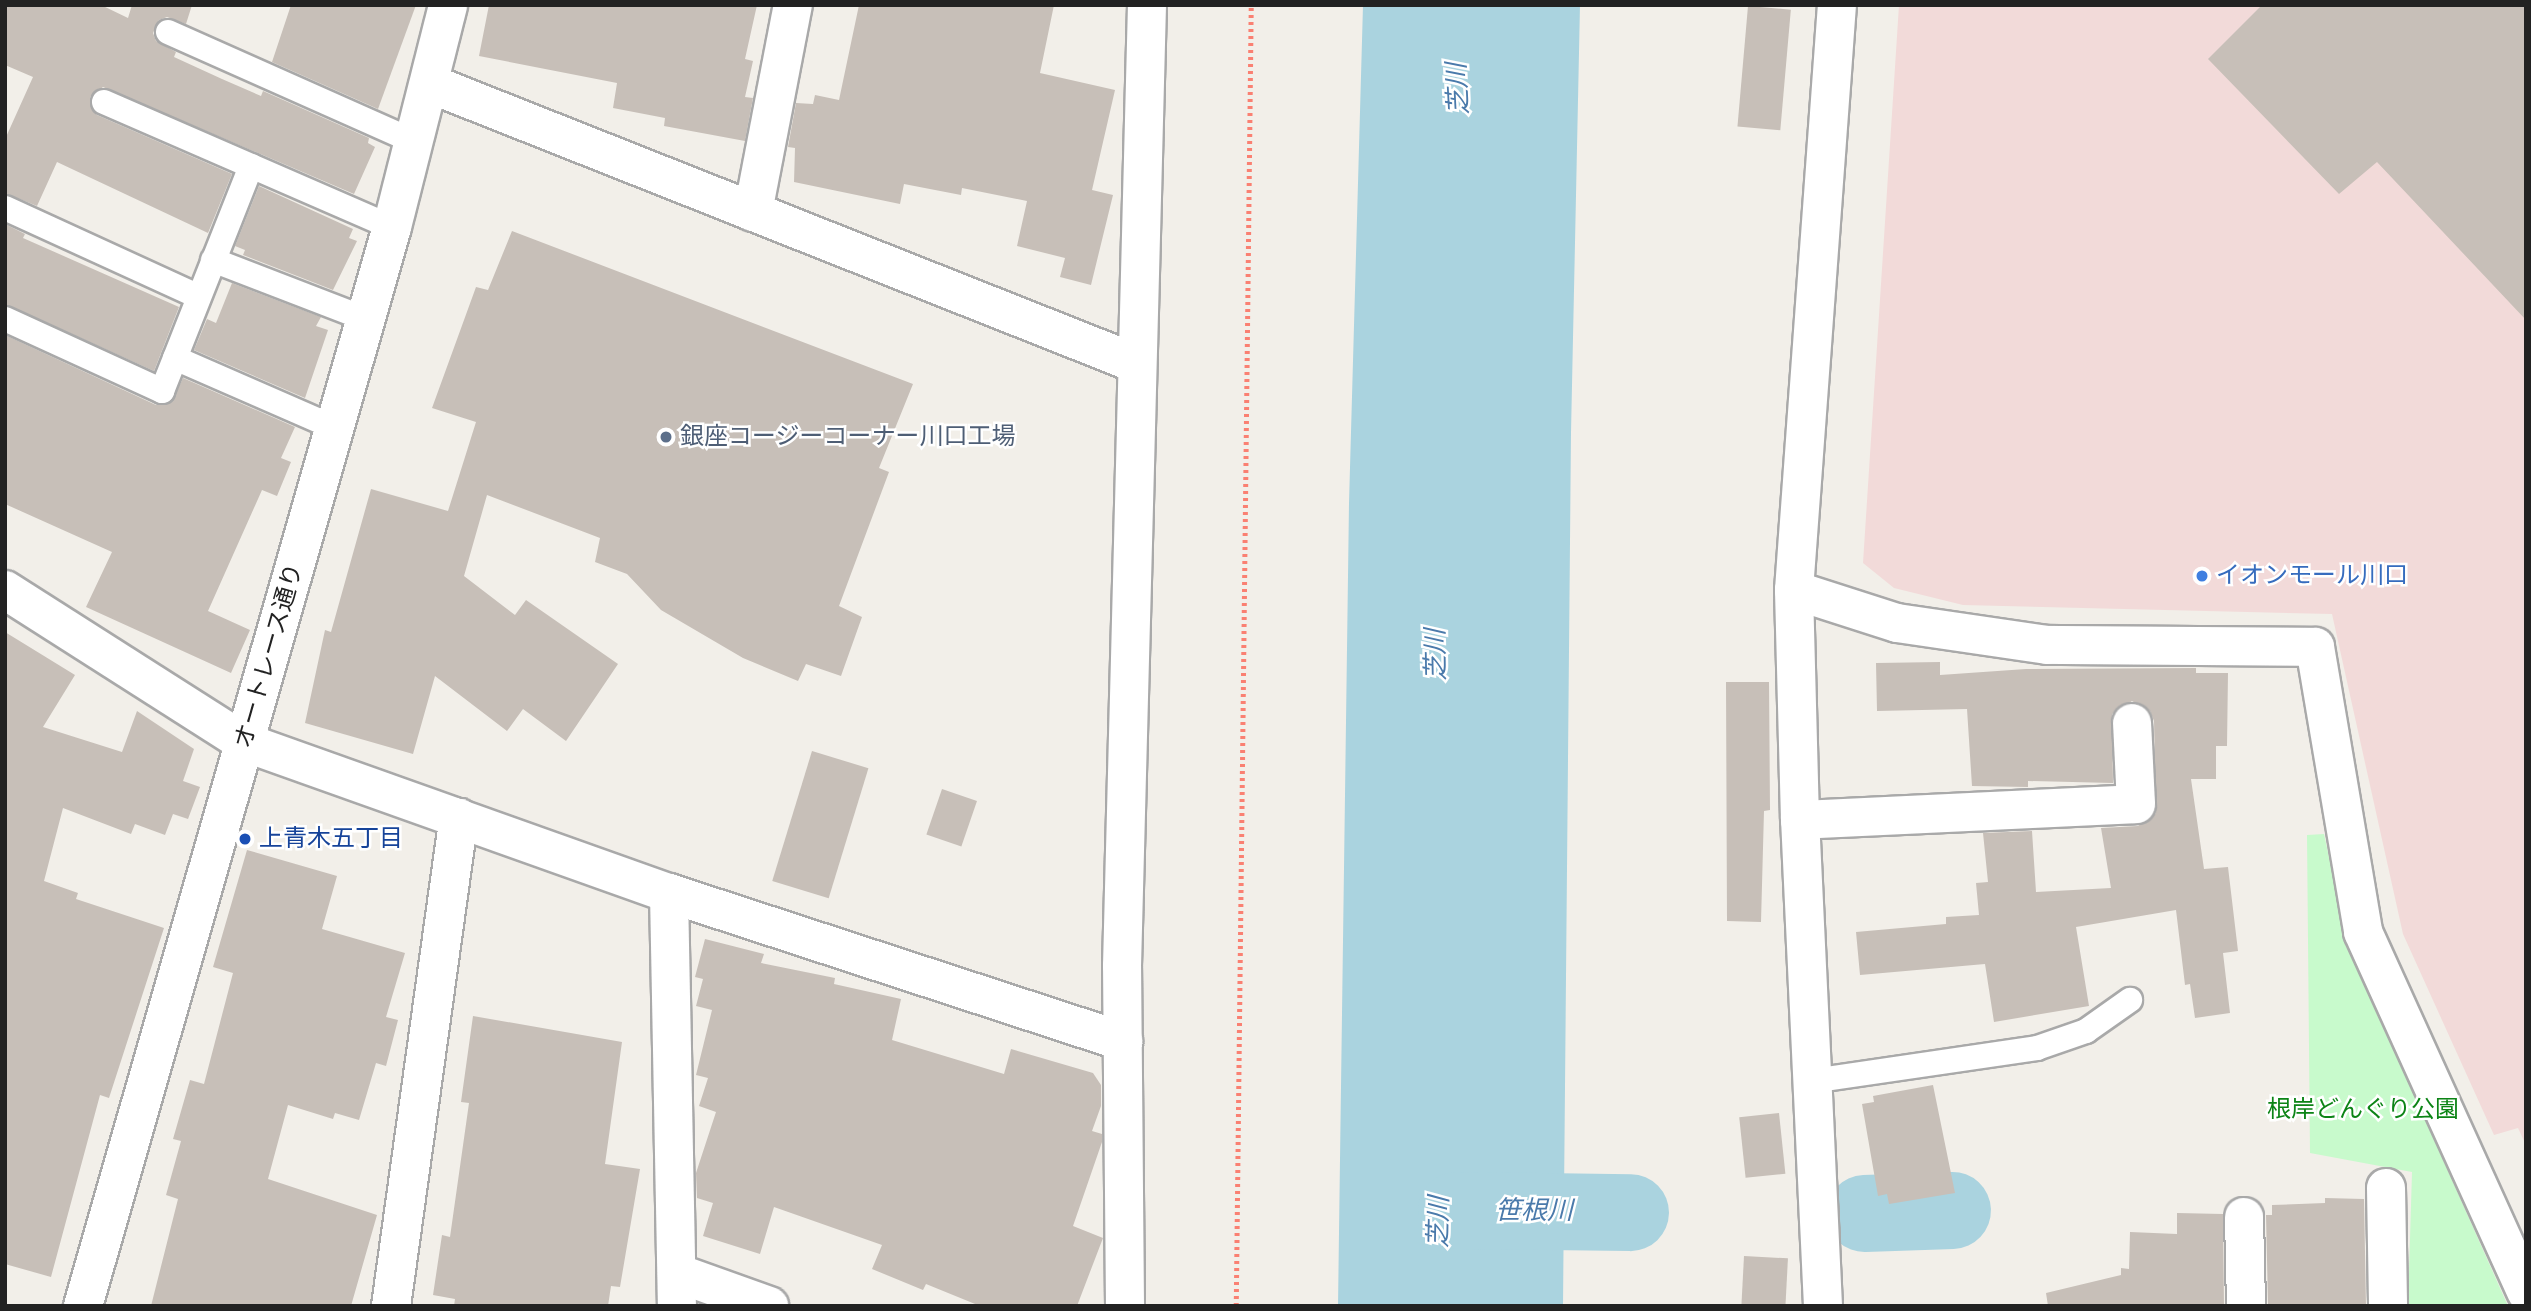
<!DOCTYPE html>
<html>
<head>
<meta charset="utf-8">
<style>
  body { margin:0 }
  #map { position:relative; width:2531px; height:1311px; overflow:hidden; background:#f2efe9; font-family:"Varela Round","Noto Sans JP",sans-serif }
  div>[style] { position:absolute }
  .commercial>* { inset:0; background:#f2dad9 }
  .park>* { inset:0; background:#c8facc }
  .water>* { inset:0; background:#aad3df }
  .river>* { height:77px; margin:-38.5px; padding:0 38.5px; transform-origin:38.5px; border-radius:38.5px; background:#aad3df }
  .building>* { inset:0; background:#c7bfb8; transform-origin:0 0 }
  .path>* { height:4.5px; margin-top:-2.25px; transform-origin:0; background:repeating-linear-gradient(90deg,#fa8072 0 3.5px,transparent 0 7px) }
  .roads { filter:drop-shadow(2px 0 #a9a9a9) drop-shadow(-2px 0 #a9a9a9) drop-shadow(0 2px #a9a9a9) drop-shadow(0 -2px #a9a9a9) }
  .service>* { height:24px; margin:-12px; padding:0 12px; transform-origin:12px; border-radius:12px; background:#fff }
  .minor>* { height:38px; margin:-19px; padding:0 19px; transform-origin:19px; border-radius:19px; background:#fff }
  .tertiary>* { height:38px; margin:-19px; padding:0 19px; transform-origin:19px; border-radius:19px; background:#fff }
  .dots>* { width:19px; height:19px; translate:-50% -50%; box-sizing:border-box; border:4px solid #fff; border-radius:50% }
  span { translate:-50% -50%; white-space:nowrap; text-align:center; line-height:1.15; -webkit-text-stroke:5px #fff; paint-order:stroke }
  .service-label { font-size:24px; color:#4e5e75 }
  .left { translate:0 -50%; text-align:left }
  .shop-label { font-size:24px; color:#366cbe }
  .street-label { font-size:24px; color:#222 }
  .transit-label { font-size:24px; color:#164399 }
  .park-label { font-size:24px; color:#0c8416 }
  .water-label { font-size:26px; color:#4a7aab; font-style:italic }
  .frame { position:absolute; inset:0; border:7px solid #222; pointer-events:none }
</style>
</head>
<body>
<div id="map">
  <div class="commercial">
    <i style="clip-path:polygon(1899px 5px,2526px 5px,2526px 1145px,2518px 1128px,2494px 1135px,2403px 934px,2332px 614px,1963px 605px,1894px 588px,1863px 563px)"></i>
  </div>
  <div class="park">
    <i style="clip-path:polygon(2324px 834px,2349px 948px,2508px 1306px,2408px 1306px,2412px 1172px,2310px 1153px,2307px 835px)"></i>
  </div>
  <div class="water">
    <i style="clip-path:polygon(1363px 5px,1580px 5px,1571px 433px,1563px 1306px,1338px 1306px,1349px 503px)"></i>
  </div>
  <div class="river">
    <i style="left:1456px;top:1210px;width:174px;rotate:0.7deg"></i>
    <i style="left:1864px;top:1213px;width:88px;rotate:-2deg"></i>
  </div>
  <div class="building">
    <i style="clip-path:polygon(5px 5px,101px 5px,128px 18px,132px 5px,192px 5px,186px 24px,167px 17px,159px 20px,153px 33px,156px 41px,176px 52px,174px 57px,222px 79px,261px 96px,263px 91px,369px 138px,368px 143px,375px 147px,354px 194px,103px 87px,90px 97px,92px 110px,97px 115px,232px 174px,208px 233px,57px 162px,37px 206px,5px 193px,6px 137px,33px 77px,5px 65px)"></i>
    <i style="clip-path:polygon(291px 5px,416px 5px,378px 109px,272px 62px)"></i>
    <i style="clip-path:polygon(489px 5px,757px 5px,745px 59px,753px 61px,745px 97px,753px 98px,745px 141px,664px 126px,665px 118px,613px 108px,617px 83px,479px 56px)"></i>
    <i style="clip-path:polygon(859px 5px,1054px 5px,1040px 73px,1115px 90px,1092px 190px,1113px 195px,1091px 285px,1060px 277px,1065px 258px,1017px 246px,1027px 201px,962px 188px,961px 195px,904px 184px,900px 204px,794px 182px,795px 148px,788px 147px,796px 103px,813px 104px,815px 95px,839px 100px)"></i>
    <i style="clip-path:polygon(2262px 5px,2526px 5px,2526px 320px,2377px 162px,2339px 194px,2208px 59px)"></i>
    <i style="left:1748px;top:6px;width:43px;height:121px;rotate:5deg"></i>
    <i style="clip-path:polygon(259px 186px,353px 229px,349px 238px,357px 241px,333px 290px,243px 255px,245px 250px,235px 246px)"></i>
    <i style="clip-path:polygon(5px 224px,25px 234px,23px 238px,179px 307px,154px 371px,5px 304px)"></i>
    <i style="clip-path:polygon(512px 231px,913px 384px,879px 468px,889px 472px,839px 606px,862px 617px,841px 676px,806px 664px,798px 681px,743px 658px,661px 610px,627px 574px,595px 562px,600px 538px,487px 495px,464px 576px,515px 615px,526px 600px,618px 664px,566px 741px,523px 709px,507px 731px,435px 676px,413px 754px,305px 723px,325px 630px,331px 632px,371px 489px,448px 511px,476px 422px,432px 408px,476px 287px,488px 290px)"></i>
    <i style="clip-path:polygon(232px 283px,321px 317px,316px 326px,328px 330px,305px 398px,194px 350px,207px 319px,216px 323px)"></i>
    <i style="clip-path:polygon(5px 335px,156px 405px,172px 402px,183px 378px,295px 427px,281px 458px,291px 462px,277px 496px,262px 490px,208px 611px,250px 630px,231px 673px,86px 607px,112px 552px,5px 504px)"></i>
    <i style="clip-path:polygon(5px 632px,75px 675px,43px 727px,122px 752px,137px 711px,194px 749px,183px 781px,200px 787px,188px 819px,173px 814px,165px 835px,135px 824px,131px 834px,63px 808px,44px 881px,78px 893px,76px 899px,164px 928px,109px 1098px,100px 1095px,51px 1277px,5px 1264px)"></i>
    <i style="clip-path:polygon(1940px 662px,1940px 675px,2026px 669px,2196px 668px,2196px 673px,2228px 673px,2227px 746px,2216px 746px,2216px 779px,2191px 779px,2204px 869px,2228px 867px,2238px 951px,2223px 953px,2230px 1013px,2195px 1018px,2190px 984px,2185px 985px,2176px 910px,2076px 927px,2089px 1006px,1994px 1022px,1985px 964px,1860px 975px,1856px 932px,1946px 924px,1946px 917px,1979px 915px,1976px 883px,1988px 882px,1983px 833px,2032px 831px,2036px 892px,2111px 888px,2101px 828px,2138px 826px,2156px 813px,2154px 721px,2150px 711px,2132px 701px,2112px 714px,2113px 783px,2028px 781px,2028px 787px,1972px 786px,1967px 709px,1877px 711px,1876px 663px)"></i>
    <i style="clip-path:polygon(1726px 682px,1769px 682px,1770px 810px,1764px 811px,1761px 922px,1727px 921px)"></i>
    <i style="left:812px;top:751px;width:59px;height:136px;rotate:17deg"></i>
    <i style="left:942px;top:789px;width:37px;height:48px;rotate:19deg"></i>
    <i style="clip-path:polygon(247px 850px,337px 876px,322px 929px,405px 953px,386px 1017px,398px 1020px,386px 1066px,376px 1063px,359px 1120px,335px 1113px,333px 1119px,288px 1105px,268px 1179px,377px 1215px,351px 1306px,151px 1306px,178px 1199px,166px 1195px,181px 1141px,173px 1139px,190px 1080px,204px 1084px,233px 973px,213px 967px)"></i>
    <i style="clip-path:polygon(705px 939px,764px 954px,761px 963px,835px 978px,834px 984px,901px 999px,892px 1040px,1004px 1074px,1011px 1049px,1093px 1073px,1101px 1085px,1101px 1106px,1092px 1131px,1102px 1134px,1102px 1142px,1073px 1226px,1103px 1238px,1077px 1306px,980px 1306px,926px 1284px,923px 1290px,872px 1269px,882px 1245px,774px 1207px,760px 1254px,703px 1236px,713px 1203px,697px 1198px,696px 1173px,716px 1112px,699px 1106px,708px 1078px,696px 1075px,712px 1010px,696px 1006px,703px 979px,695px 977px)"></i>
    <i style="clip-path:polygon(473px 1016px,622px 1042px,605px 1164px,640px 1169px,620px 1287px,611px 1286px,608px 1306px,454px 1306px,455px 1299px,433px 1295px,442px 1235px,450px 1237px,469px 1103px,461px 1102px)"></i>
    <i style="clip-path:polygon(1933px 1085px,1955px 1193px,1889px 1204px,1887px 1194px,1878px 1196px,1862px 1104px,1874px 1102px,1873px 1096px)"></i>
    <i style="left:1779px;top:1113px;width:61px;height:40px;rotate:84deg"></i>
    <i style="clip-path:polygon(2325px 1198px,2364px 1199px,2366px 1306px,2268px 1304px,2266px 1215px,2272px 1215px,2272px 1205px,2325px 1203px)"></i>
    <i style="clip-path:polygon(2177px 1213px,2223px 1214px,2224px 1306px,2048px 1306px,2046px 1293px,2121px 1275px,2121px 1268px,2129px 1269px,2130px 1232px,2177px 1234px)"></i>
    <i style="left:1744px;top:1256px;width:44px;height:50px;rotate:3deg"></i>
  </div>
  <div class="path">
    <i style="left:1236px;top:1306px;width:1301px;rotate:-89.34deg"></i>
  </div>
  <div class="roads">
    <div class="service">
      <i style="left:168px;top:32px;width:270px;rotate:24deg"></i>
      <i style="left:104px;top:102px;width:314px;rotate:23.5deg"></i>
      <i style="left:5px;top:208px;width:213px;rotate:24.6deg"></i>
      <i style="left:213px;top:260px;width:164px;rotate:21.1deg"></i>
      <i style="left:5px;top:319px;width:173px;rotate:24.6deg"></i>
      <i style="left:162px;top:391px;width:242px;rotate:-68.4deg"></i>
      <i style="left:175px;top:358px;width:175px;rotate:23.6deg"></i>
      <i style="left:1812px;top:1081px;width:227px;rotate:-8.3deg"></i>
      <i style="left:2037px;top:1048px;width:52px;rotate:-19.1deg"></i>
      <i style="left:2086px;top:1031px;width:54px;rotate:-35.2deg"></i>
    </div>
    <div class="minor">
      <i style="left:431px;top:84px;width:757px;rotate:21.62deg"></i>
      <i style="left:753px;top:212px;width:211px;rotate:-79.1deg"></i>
      <i style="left:5px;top:590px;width:283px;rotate:32.5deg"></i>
      <i style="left:244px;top:742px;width:451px;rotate:19.6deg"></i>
      <i style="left:669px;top:893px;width:478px;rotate:18.1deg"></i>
      <i style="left:1794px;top:590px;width:108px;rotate:17.8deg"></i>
      <i style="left:1897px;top:623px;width:152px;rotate:8.3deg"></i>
      <i style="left:2047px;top:645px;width:268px;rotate:0.4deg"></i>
      <i style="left:2315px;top:647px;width:289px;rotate:80.4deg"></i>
      <i style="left:2363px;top:932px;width:395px;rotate:65.6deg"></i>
      <i style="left:1800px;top:820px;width:336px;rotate:-2.7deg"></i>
      <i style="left:2136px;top:804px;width:81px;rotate:-92.8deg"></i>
      <i style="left:669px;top:893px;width:413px;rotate:88.9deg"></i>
      <i style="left:2386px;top:1188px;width:118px;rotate:89deg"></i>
      <i style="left:2244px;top:1217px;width:89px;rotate:88.7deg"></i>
      <i style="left:677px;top:1273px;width:98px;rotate:19.7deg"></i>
      <i style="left:83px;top:1306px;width:1122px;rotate:-74.02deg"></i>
      <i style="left:392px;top:227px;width:229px;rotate:-75.8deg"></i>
      <i style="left:391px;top:1306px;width:493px;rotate:-82.1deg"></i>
      <i style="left:1125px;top:1306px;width:340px;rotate:-90.5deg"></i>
      <i style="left:1122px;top:966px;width:961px;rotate:-88.51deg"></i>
    </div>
    <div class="tertiary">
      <i style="left:1823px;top:1306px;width:487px;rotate:-92.7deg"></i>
      <i style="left:1800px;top:820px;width:230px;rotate:-91.5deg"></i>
      <i style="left:1794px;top:590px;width:587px;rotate:-85.8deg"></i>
    </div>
  </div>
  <div class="dots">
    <i style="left:666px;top:437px;background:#5c6f8a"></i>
    <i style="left:2202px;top:576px;background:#3f7fe0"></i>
    <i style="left:245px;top:839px;background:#1a4fb4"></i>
  </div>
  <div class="service-label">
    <span class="left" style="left:680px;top:437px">銀座コージーコーナー川口工場</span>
  </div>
  <div class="shop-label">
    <span class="left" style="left:2216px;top:576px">イオンモール川口</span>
  </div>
  <div class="street-label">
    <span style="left:269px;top:656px;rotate:-74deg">オートレース通り</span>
  </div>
  <div class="transit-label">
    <span class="left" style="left:259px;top:839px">上青木五丁目</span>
  </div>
  <div class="park-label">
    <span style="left:2363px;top:1110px">根岸どんぐり公園</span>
  </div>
  <div class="water-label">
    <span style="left:1458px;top:89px;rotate:-93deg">芝川</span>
    <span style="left:1436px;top:655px;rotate:-91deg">芝川</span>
    <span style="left:1534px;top:1211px">笹根川</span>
    <span style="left:1439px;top:1222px;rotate:-89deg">芝川</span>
  </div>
  <div class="frame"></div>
</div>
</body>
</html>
